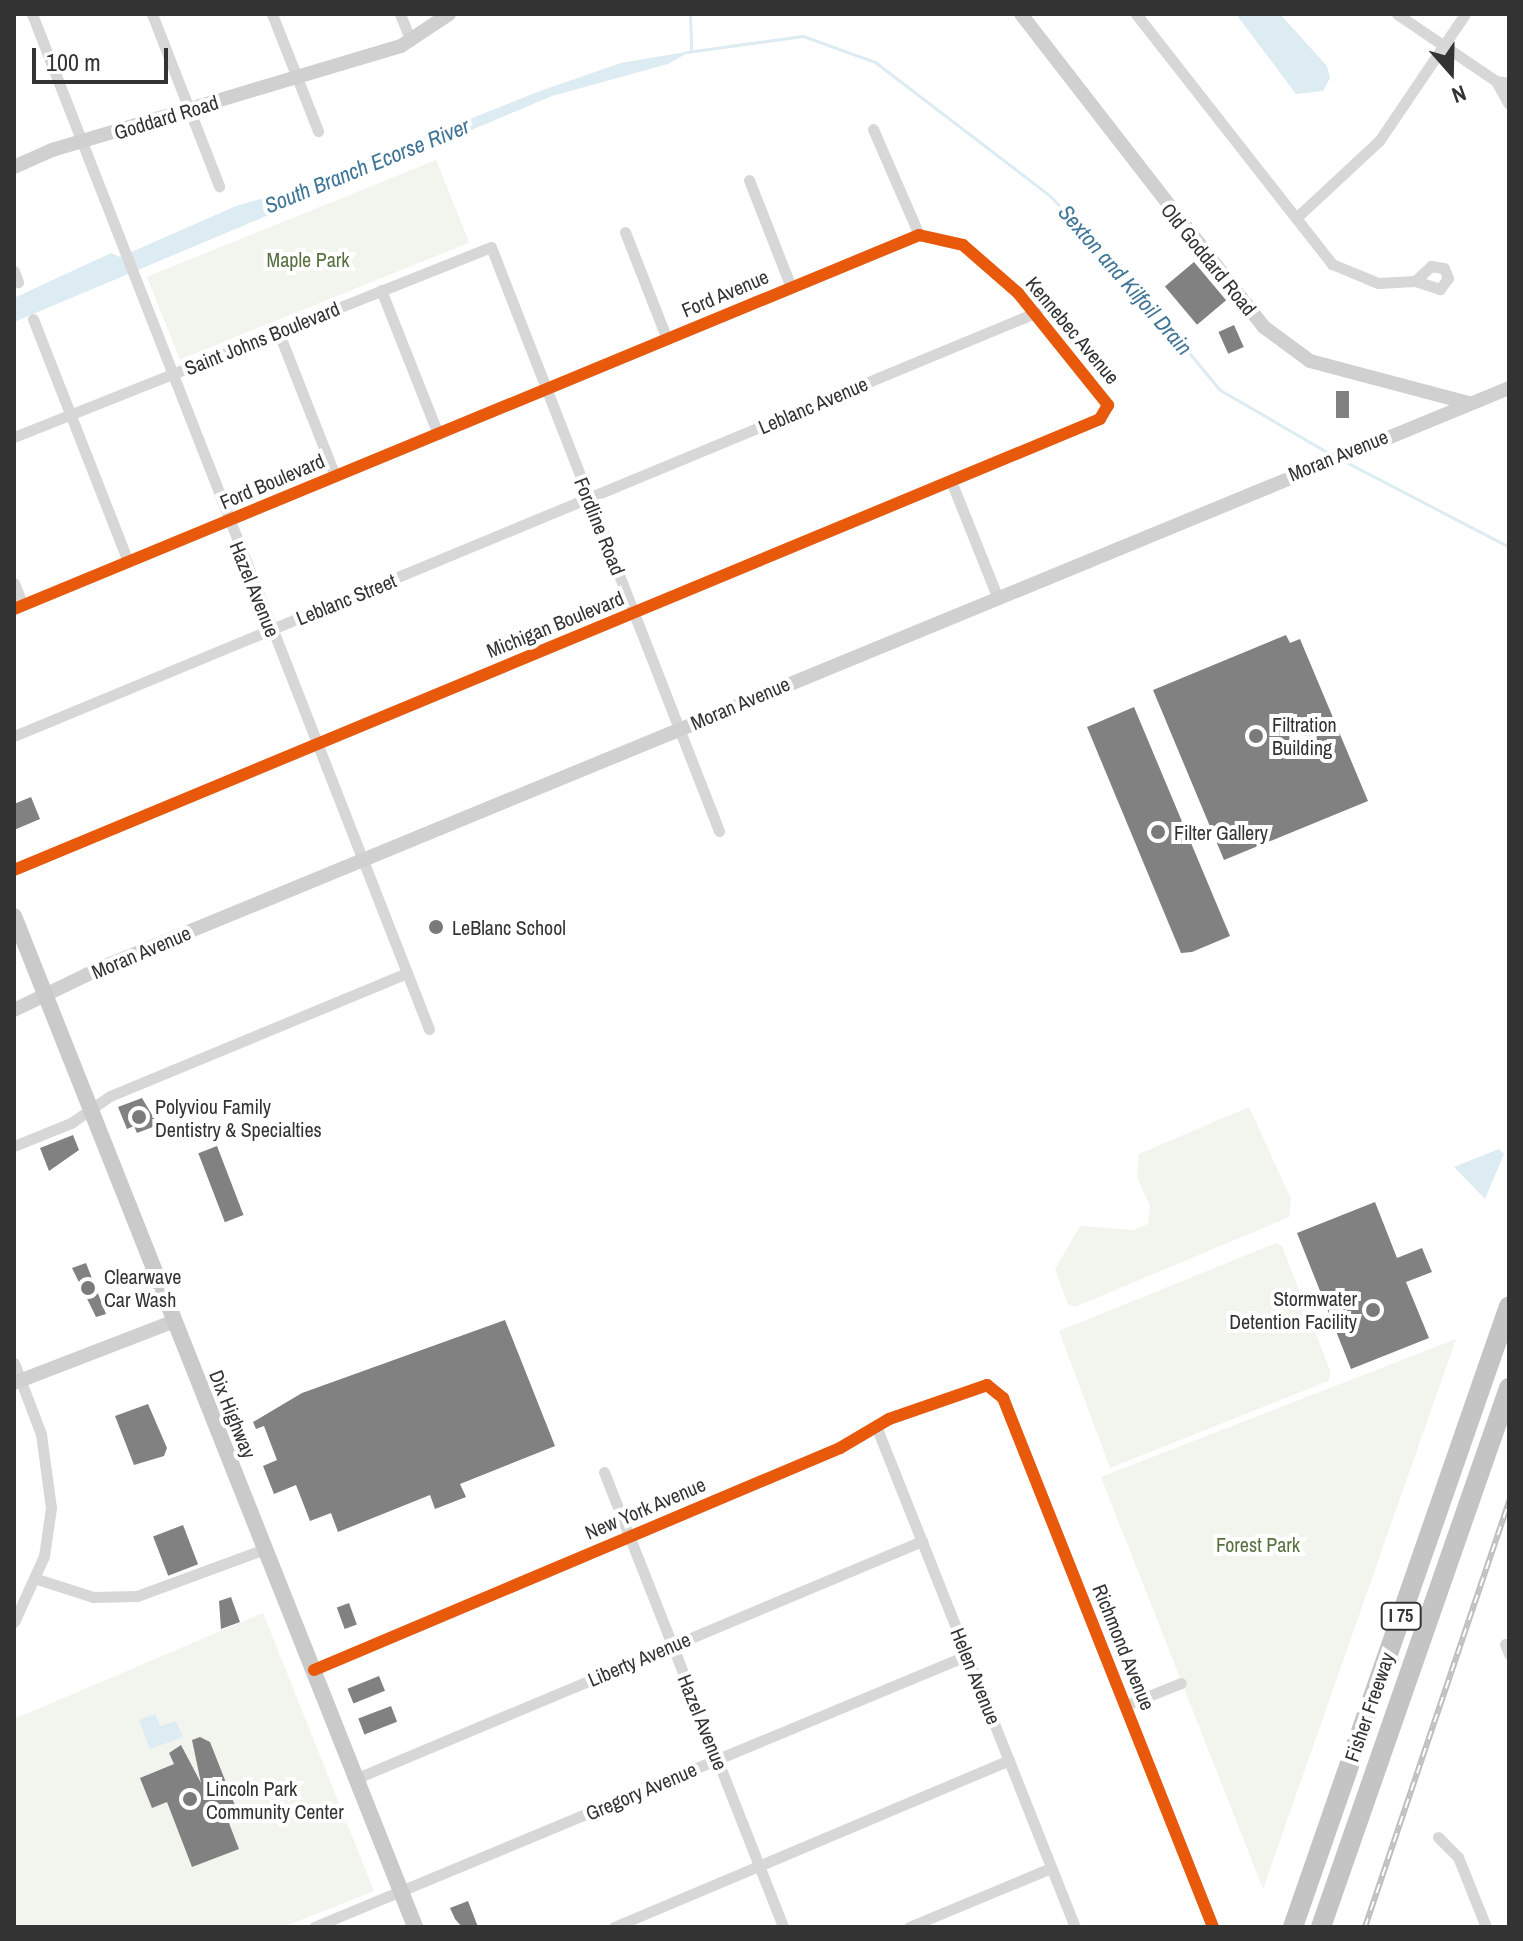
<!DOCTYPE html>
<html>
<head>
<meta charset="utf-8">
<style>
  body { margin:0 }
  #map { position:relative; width:1523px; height:1941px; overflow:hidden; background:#fff; font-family:"Archivo Narrow",sans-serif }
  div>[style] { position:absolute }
  .green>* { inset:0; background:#f1f5ed; transform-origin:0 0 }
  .water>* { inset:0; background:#ddebf3 }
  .stream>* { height:3px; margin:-1.5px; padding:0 1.5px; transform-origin:1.5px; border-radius:1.5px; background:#ddebf3 }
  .building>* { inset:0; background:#818181; transform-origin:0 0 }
  .street>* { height:11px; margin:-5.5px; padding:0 5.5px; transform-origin:5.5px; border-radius:5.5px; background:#d7d7d7 }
  .secondary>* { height:14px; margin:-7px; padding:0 7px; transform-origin:7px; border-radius:7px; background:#d0d0d0 }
  .primary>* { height:16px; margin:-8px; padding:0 8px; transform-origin:8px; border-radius:8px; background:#cacaca }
  .highway>* { height:20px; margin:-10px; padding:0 10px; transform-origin:10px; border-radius:10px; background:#c4c4c4 }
  .rail>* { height:6px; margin-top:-3px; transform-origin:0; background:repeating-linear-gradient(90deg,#fff 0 9px,#bebebe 0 18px); box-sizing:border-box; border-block:2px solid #bebebe }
  .cycleway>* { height:12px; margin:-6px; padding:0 6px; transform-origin:6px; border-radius:6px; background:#e8590c }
  .dots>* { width:22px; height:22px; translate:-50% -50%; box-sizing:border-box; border:4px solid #fff; border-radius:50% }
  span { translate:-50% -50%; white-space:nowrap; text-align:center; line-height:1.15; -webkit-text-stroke:8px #fff; paint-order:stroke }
  .shield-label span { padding:2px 6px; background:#fff; border:2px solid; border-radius:6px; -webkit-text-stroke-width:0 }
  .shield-label { font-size:18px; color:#333; font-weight:700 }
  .street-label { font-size:20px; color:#333 }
  .park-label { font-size:20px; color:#56703f }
  .poi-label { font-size:20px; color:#333 }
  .left { translate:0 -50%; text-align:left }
  .right { translate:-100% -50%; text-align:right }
  .water-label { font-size:22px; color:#3f7597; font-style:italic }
  .frame { position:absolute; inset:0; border:16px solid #333; pointer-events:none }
  .north { position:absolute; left:1411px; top:32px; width:80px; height:80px; -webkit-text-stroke:6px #fff; paint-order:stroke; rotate:160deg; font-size:22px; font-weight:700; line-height:32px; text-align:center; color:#333 }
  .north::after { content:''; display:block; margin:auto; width:28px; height:36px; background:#333; clip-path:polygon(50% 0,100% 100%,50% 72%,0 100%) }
  .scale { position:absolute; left:32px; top:48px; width:136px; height:36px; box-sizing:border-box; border:4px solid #333; border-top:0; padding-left:10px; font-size:24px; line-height:28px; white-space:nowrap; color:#333; -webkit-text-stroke:6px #fff; paint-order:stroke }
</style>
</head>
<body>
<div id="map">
  <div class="green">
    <i style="left:436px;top:160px;width:89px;height:312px;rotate:68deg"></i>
    <i style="clip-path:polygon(1249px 1107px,1291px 1199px,1289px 1217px,1075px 1307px,1068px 1304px,1055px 1269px,1080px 1226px,1134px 1230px,1148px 1224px,1150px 1206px,1137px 1178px,1139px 1154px)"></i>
    <i style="clip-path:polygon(1276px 1243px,1282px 1246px,1331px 1373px,1328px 1381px,1110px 1468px,1059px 1331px)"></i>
    <i style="clip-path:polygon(1456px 1339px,1263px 1889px,1101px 1477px)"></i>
    <i style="clip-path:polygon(263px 1613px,374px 1891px,283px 1927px,14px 1927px,14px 1719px)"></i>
  </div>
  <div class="water">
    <i style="clip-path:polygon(1236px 14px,1280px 14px,1327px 66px,1330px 78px,1323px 91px,1296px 94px)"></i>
    <i style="clip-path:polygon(691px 51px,668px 64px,552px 96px,14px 322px,14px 298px,111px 253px,120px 257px,236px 206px,289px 191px,540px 91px,621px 63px)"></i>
    <i style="clip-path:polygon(1499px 1149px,1504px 1154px,1485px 1199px,1454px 1167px)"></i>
    <i style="clip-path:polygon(155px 1714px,160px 1726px,176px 1721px,183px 1737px,150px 1749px,139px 1720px)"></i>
  </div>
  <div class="stream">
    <i style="left:690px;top:14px;width:37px;rotate:88deg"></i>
    <i style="left:687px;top:52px;width:117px;rotate:-7.9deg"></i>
    <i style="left:803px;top:36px;width:77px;rotate:19.9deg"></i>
    <i style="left:875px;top:62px;width:220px;rotate:37.4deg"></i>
    <i style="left:1050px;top:196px;width:84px;rotate:45.5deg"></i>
    <i style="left:1109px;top:256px;width:174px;rotate:50.4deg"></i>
    <i style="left:1220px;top:390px;width:132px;rotate:30.1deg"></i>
    <i style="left:1344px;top:461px;width:186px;rotate:27.5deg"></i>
  </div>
  <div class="building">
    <i style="left:1194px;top:262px;width:50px;height:38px;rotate:50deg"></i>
    <i style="left:1234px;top:325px;width:24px;height:17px;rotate:66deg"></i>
    <i style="left:1336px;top:391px;width:13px;height:27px"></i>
    <i style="clip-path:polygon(1286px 635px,1290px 643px,1300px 639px,1368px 801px,1224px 860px,1153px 690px)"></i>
    <i style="clip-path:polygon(1134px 707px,1230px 936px,1192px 952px,1181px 953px,1087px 727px)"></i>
    <i style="clip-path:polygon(31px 797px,40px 819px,14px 830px,14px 804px)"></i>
    <i style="clip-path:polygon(142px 1098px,158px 1125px,137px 1133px,134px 1126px,127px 1129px,118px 1107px)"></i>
    <i style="clip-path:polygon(73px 1135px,79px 1150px,49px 1171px,40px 1148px)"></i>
    <i style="left:217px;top:1146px;width:74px;height:20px;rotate:69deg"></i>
    <i style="clip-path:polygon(1375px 1202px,1397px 1258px,1422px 1248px,1432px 1272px,1406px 1282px,1429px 1338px,1351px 1369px,1297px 1233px)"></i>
    <i style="clip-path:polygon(86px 1263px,106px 1314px,96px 1317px,72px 1268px)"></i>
    <i style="clip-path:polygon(505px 1320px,555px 1446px,460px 1484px,466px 1497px,435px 1509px,430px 1495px,338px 1532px,331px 1513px,310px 1521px,296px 1485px,274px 1494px,263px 1466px,277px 1460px,264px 1426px,256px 1429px,253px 1422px,302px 1393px)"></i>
    <i style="clip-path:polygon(148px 1404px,167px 1448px,164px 1456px,134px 1465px,115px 1416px)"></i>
    <i style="left:183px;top:1525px;width:42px;height:32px;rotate:69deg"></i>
    <i style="clip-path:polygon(231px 1597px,240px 1622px,221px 1629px,219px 1601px)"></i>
    <i style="left:349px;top:1603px;width:23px;height:13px;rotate:70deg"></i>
    <i style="left:379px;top:1676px;width:16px;height:34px;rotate:68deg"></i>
    <i style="left:391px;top:1706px;width:17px;height:35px;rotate:69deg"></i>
    <i style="clip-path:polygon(200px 1737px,210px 1742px,236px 1808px,227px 1818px,239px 1849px,192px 1867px,167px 1802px,152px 1808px,140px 1778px,174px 1764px,169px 1753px,181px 1745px,201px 1783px,192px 1740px)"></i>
    <i style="clip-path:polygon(468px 1901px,478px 1927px,462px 1927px,455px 1919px,450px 1908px)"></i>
  </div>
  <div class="street">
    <i style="left:32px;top:14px;width:1090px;rotate:68.64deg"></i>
    <i style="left:152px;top:14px;width:185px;rotate:68.7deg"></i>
    <i style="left:272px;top:14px;width:126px;rotate:68.5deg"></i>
    <i style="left:400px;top:14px;width:29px;rotate:68deg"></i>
    <i style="left:1136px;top:14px;width:318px;rotate:51.9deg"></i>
    <i style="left:1332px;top:264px;width:50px;rotate:22.4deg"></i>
    <i style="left:1378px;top:283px;width:37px;rotate:-3deg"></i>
    <i style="left:1415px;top:281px;width:22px;rotate:-43deg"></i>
    <i style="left:1431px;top:266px;width:13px;rotate:9deg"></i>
    <i style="left:1444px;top:268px;width:11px;rotate:68deg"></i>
    <i style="left:1448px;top:278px;width:14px;rotate:126deg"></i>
    <i style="left:1440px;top:289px;width:26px;rotate:-162deg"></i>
    <i style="left:1397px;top:14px;width:120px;rotate:34.1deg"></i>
    <i style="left:1496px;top:81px;width:13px;rotate:9deg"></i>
    <i style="left:1496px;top:81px;width:26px;rotate:61deg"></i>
    <i style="left:873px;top:129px;width:116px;rotate:66.5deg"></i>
    <i style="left:749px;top:180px;width:115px;rotate:68.6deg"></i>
    <i style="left:1296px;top:218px;width:113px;rotate:-42.9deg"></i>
    <i style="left:1379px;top:141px;width:153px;rotate:-55.9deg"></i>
    <i style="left:625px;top:232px;width:115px;rotate:68.6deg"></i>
    <i style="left:14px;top:271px;width:12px;rotate:70deg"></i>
    <i style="left:381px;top:290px;width:155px;rotate:68.4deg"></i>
    <i style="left:33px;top:319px;width:261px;rotate:68.6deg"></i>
    <i style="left:278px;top:331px;width:156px;rotate:68.5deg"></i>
    <i style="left:14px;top:437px;width:513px;rotate:-21.72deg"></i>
    <i style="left:491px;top:247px;width:627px;rotate:68.67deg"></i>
    <i style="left:951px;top:481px;width:124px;rotate:68.2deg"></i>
    <i style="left:14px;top:583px;width:24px;rotate:68deg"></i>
    <i style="left:14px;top:609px;width:979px;rotate:-22.45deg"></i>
    <i style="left:919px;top:235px;width:45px;rotate:12.8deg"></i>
    <i style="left:963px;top:245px;width:73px;rotate:41.1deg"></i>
    <i style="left:1018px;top:293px;width:144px;rotate:51.2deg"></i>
    <i style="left:1108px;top:405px;width:16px;rotate:120deg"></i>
    <i style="left:1100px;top:419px;width:1176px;rotate:157.45deg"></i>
    <i style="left:14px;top:736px;width:1107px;rotate:-22.51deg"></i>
    <i style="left:14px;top:1146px;width:61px;rotate:-22deg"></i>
    <i style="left:71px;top:1123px;width:47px;rotate:-34.7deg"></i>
    <i style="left:110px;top:1096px;width:321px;rotate:-22.5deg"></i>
    <i style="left:14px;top:1363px;width:76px;rotate:69.2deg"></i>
    <i style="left:41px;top:1434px;width:75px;rotate:82.3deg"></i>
    <i style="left:51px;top:1508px;width:49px;rotate:98.3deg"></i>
    <i style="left:44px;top:1556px;width:72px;rotate:114.4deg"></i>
    <i style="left:876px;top:1426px;width:539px;rotate:68.34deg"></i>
    <i style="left:604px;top:1472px;width:489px;rotate:68.5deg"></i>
    <i style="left:37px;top:1579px;width:59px;rotate:17.8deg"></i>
    <i style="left:93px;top:1597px;width:44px;rotate:-1.3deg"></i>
    <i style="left:137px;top:1596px;width:136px;rotate:-20.2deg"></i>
    <i style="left:1505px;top:1644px;width:11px;rotate:68deg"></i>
    <i style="left:314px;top:1670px;width:571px;rotate:-22.88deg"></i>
    <i style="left:840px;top:1448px;width:57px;rotate:-30.6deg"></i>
    <i style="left:889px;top:1419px;width:104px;rotate:-19.1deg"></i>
    <i style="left:987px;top:1385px;width:21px;rotate:39deg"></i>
    <i style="left:1003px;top:1398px;width:569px;rotate:68.35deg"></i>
    <i style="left:1126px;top:1705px;width:59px;rotate:-21.8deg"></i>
    <i style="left:357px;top:1778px;width:613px;rotate:-22.76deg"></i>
    <i style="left:1438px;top:1837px;width:28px;rotate:45deg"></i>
    <i style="left:1458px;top:1857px;width:75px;rotate:68.2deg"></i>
    <i style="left:314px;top:1927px;width:708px;rotate:-22.58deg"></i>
    <i style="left:614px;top:1927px;width:429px;rotate:-22.9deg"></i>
    <i style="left:909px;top:1927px;width:154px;rotate:-22.6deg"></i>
  </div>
  <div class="secondary">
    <i style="left:1021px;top:14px;width:396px;rotate:52.2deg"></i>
    <i style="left:1264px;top:327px;width:57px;rotate:36.5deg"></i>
    <i style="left:1310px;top:361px;width:164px;rotate:14.8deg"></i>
    <i style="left:14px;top:167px;width:42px;rotate:-24.1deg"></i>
    <i style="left:52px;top:150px;width:364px;rotate:-16.6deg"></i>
    <i style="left:401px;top:46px;width:58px;rotate:-33.7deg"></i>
    <i style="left:14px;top:1010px;width:99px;rotate:-25.8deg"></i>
    <i style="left:103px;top:967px;width:1521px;rotate:-22.38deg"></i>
    <i style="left:14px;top:1383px;width:173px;rotate:-21.1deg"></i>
  </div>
  <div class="primary">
    <i style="left:14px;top:916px;width:1088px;rotate:68.36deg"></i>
  </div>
  <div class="highway">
    <i style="left:1293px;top:1927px;width:657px;rotate:-70.82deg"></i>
    <i style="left:1321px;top:1927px;width:571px;rotate:-70.77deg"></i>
  </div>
  <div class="rail">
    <i style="left:1365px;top:1927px;width:450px;rotate:-71.3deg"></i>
  </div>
  <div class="cycleway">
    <i style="left:14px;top:609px;width:979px;rotate:-22.45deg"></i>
    <i style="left:919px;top:235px;width:45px;rotate:12.8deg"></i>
    <i style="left:963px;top:245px;width:73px;rotate:41.1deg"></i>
    <i style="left:1018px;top:293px;width:144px;rotate:51.2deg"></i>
    <i style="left:1108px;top:405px;width:16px;rotate:120deg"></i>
    <i style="left:1100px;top:419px;width:1176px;rotate:157.45deg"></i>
    <i style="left:314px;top:1670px;width:571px;rotate:-22.88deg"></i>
    <i style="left:840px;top:1448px;width:57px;rotate:-30.6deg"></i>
    <i style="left:889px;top:1419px;width:104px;rotate:-19.1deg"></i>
    <i style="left:987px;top:1385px;width:21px;rotate:39deg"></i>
    <i style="left:1003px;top:1398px;width:569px;rotate:68.35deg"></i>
  </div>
  <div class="dots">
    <i style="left:1256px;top:736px;background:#7a7a7a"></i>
    <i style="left:1158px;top:832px;background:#7a7a7a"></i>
    <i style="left:436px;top:927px;background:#7a7a7a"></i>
    <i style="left:139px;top:1117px;background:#7a7a7a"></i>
    <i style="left:88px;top:1288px;background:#7a7a7a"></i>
    <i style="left:1373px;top:1310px;background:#7a7a7a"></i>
    <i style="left:190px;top:1799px;background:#7a7a7a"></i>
  </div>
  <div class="shield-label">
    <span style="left:1401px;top:1616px">I 75</span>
  </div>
  <div class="street-label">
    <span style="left:166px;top:117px;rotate:-17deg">Goddard Road</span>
    <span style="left:1209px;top:259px;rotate:51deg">Old Goddard Road</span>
    <span style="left:725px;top:293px;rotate:-23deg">Ford Avenue</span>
    <span style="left:1073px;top:330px;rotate:50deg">Kennebec Avenue</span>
    <span style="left:262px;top:338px;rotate:-22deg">Saint Johns Boulevard</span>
    <span style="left:813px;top:405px;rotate:-23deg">Leblanc Avenue</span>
    <span style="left:1338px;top:455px;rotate:-22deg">Moran Avenue</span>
    <span style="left:272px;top:481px;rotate:-23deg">Ford Boulevard</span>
    <span style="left:600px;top:526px;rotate:68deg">Fordline Road</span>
    <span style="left:255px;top:589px;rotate:68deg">Hazel Avenue</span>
    <span style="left:346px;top:599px;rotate:-22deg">Leblanc Street</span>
    <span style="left:555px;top:624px;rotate:-22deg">Michigan Boulevard</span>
    <span style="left:740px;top:703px;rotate:-23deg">Moran Avenue</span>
    <span style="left:141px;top:952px;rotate:-23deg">Moran Avenue</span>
    <span style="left:233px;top:1414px;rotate:68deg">Dix Highway</span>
    <span style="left:645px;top:1508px;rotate:-23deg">New York Avenue</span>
    <span style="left:1124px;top:1647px;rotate:68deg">Richmond Avenue</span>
    <span style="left:639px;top:1659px;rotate:-23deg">Liberty Avenue</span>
    <span style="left:976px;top:1676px;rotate:68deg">Helen Avenue</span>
    <span style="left:1369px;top:1707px;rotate:-71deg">Fisher Freeway</span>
    <span style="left:703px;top:1722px;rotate:68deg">Hazel Avenue</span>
    <span style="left:641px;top:1791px;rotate:-23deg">Gregory Avenue</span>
  </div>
  <div class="park-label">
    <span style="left:308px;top:259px">Maple Park</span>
    <span style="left:1258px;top:1544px">Forest Park</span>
  </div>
  <div class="poi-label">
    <span class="left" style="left:1272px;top:736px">Filtration<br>Building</span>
    <span class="left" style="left:1174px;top:832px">Filter Gallery</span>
    <span class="left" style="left:452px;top:927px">LeBlanc School</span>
    <span class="left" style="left:155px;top:1118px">Polyviou Family<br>Dentistry &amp; Specialties</span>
    <span class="left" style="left:104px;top:1288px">Clearwave<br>Car Wash</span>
    <span class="right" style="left:1357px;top:1310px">Stormwater<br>Detention Facility</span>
    <span class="left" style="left:206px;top:1800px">Lincoln Park<br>Community Center</span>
  </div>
  <div class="water-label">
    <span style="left:367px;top:166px;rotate:-22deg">South Branch Ecorse River</span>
    <span style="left:1125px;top:280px;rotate:49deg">Sexton and Kilfoil Drain</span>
  </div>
  <div class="frame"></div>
  <div class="north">N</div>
  <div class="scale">100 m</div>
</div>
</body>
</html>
